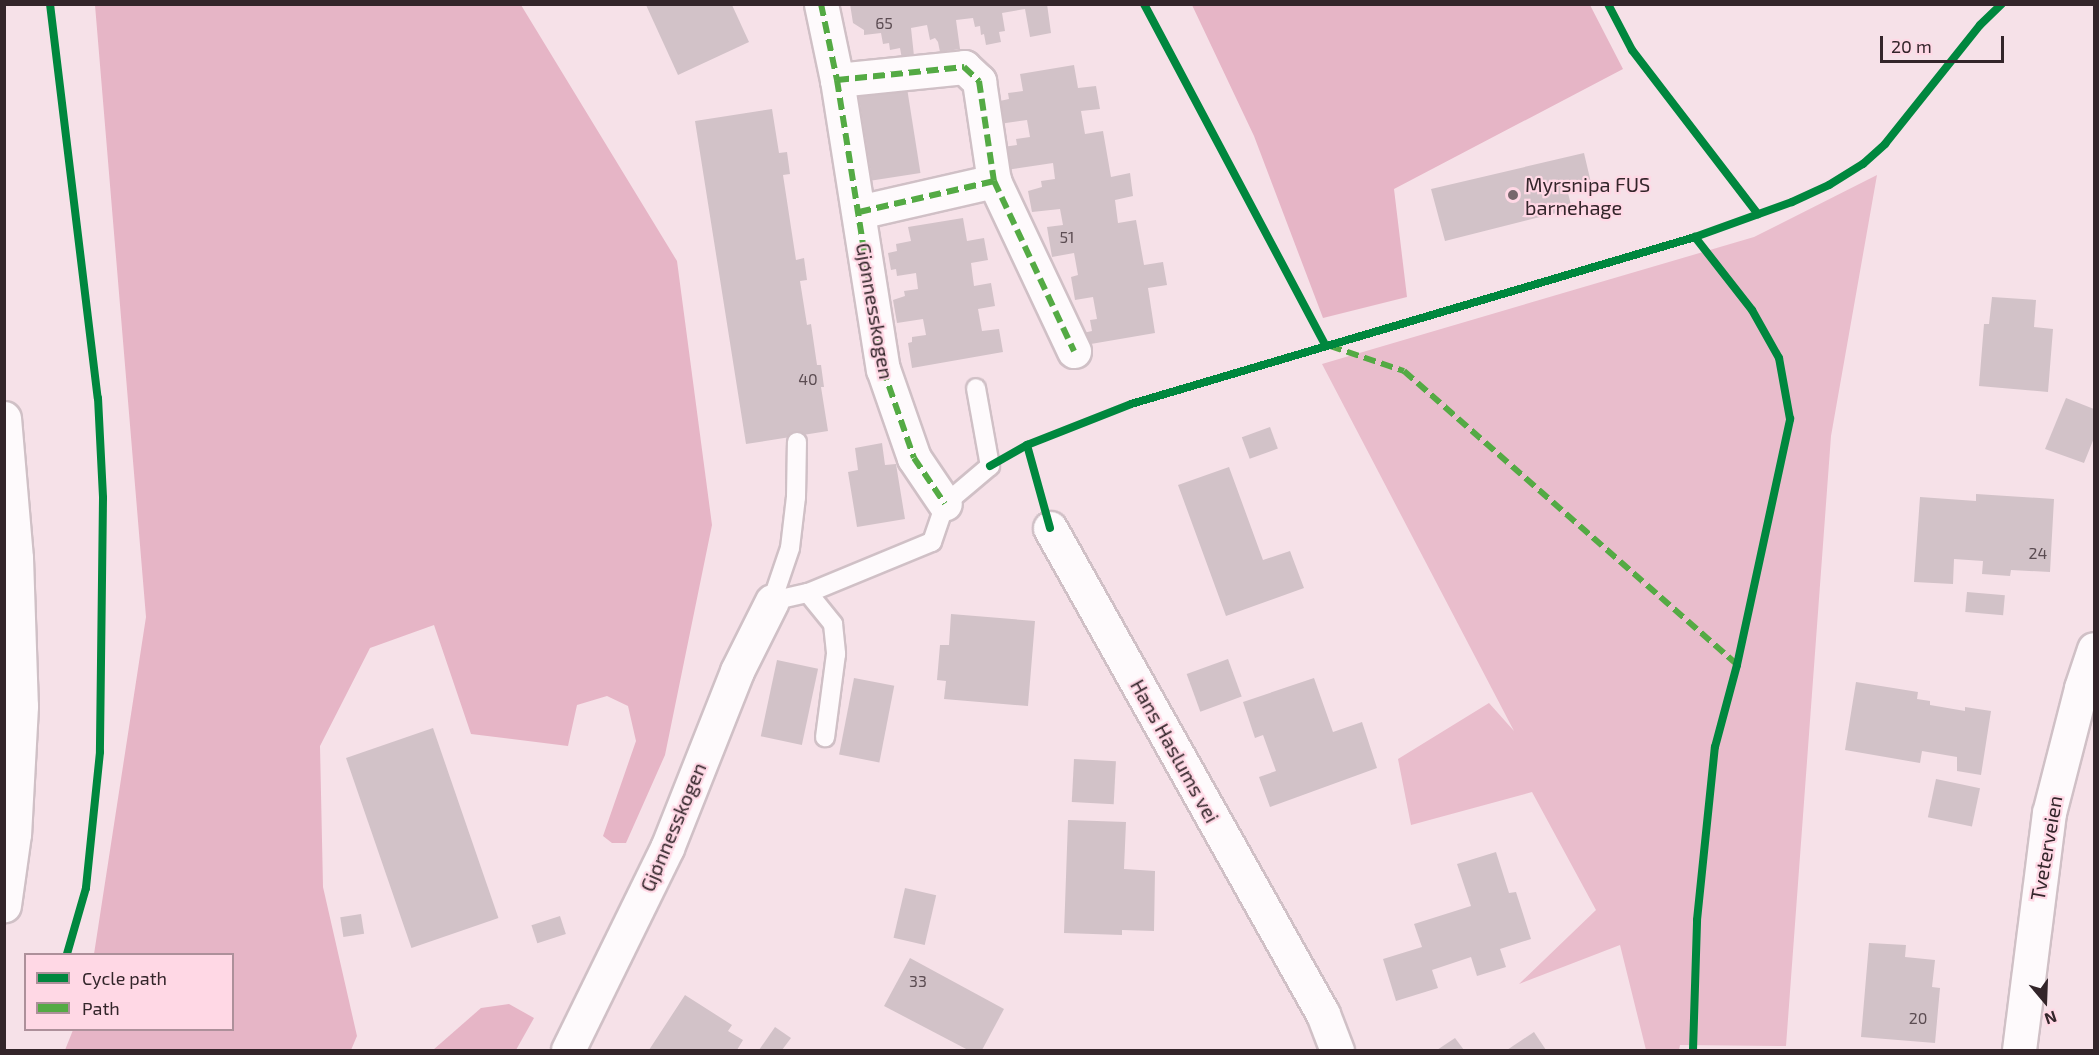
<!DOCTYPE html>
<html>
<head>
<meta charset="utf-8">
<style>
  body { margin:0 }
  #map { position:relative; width:2099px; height:1055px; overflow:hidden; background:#f6e1e8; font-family:"Exo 2",sans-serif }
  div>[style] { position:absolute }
  .green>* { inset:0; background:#e9bdcc }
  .forest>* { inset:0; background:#e6b5c6 }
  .building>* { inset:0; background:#d2c2c8; transform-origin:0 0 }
  .roads { filter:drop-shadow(2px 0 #d0c0c6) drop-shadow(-2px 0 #d0c0c6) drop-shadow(0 2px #d0c0c6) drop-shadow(0 -2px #d0c0c6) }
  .lane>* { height:18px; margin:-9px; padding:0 9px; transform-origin:9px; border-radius:9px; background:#fefafc }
  .street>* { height:33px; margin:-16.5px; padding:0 16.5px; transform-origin:16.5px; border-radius:16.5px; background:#fefafc }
  .secondary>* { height:33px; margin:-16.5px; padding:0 16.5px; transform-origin:16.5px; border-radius:16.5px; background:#fefafc }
  .quiet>* { height:6px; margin-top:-3px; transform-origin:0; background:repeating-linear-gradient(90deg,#54aa44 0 12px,transparent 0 18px) }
  .cycleway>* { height:8px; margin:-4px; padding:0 4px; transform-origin:4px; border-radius:4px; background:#00873e }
  .dots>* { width:16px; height:16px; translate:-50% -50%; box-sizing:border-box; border:3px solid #ffd8e5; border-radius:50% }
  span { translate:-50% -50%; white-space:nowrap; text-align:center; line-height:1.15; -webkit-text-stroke:4.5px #ffd8e5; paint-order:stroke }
  .number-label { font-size:16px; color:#5b4c52 }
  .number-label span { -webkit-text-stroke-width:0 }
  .poi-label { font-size:20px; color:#33252a }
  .left { translate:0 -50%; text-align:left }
  .street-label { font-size:20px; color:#33252a }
  .frame { position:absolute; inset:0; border:6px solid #33252a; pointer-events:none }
  .legend { position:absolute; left:24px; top:953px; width:210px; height:78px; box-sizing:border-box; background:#ffd8e5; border:2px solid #ad909a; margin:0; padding:8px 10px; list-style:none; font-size:18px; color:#33252a }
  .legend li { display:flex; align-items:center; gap:12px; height:30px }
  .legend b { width:30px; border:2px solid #ad909a }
  .north { position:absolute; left:2015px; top:971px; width:60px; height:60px; -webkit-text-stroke:4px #ffd8e5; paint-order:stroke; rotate:161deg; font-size:16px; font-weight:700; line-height:24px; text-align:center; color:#33252a }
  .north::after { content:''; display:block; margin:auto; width:21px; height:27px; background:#33252a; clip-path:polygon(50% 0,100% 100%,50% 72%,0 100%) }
  .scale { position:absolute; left:1880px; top:36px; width:124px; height:27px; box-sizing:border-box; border:3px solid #33252a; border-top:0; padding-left:8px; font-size:18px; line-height:21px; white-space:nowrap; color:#33252a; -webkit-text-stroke:4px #ffd8e5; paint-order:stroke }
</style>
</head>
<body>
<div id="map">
  <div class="green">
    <i style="clip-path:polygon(1877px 175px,1831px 436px,1786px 1046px,1680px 1045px,1679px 1050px,1646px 1050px,1620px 945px,1519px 984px,1596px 910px,1532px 792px,1411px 825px,1398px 759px,1489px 703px,1514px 731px,1322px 364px,1754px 237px)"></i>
  </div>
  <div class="forest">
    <i style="clip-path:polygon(95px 5px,521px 5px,677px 261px,712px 525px,665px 755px,626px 843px,612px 843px,603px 836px,636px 741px,628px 706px,607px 696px,577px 705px,568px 746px,471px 734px,434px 625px,370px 648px,320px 746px,323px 887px,357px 1036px,351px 1050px,65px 1050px,73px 1030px,232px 1030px,232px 954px,94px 954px,146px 617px)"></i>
    <i style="clip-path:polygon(1192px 5px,1590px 5px,1623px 69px,1394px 189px,1407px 297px,1323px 318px,1254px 136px)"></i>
    <i style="clip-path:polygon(509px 1004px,534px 1018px,516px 1050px,433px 1050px,481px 1008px)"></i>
  </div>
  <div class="building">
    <i style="clip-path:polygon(850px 4px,1047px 4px,1051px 33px,1030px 37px,1025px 9px,1002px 13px,1005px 31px,999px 32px,1001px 42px,986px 45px,984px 34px,981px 35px,980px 26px,975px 27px,973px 18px,956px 20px,960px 49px,940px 52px,938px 42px,935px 38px,930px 40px,927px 25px,911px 28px,914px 56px,902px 59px,900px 48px,890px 50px,889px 43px,883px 44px,881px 33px,864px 35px,864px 30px,853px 23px)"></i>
    <i style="clip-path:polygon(646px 5px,732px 5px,749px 42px,678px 75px)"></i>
    <i style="clip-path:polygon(1074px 65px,1078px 88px,1096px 86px,1100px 109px,1081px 111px,1085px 134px,1103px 131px,1111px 177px,1130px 173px,1133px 196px,1115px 200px,1118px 223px,1136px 220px,1144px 265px,1163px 262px,1167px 285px,1148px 288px,1155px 333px,1085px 345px,1083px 333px,1092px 331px,1090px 320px,1097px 319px,1093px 297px,1075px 300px,1071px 277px,1078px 275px,1074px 253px,1052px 257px,1047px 227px,1063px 225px,1060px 209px,1032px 212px,1028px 191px,1042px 187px,1041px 181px,1055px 179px,1053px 163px,1006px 170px,1003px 147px,1017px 145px,1016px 139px,1030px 137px,1027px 120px,999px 124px,995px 102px,1009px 99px,1008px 93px,1023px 91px,1020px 74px)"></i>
    <i style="left:907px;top:88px;width:86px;height:49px;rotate:81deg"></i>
    <i style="clip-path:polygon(772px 109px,779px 153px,787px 152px,790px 174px,783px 175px,796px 260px,804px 258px,807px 280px,800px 281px,807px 325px,811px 324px,817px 365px,821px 365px,824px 387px,821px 387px,828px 431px,746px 444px,695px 121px)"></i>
    <i style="clip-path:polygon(1584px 153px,1592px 187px,1568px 193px,1572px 209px,1445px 241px,1431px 189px)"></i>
    <i style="clip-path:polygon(963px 218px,967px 241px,984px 238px,988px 260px,971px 263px,974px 286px,991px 283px,995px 306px,978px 309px,982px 331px,999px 329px,1003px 352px,912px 368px,908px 343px,912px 342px,912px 337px,926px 335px,923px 319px,897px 323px,893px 300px,905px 296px,904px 291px,918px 289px,916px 273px,897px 276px,896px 269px,891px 270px,888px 253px,897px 251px,896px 244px,911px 241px,908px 227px)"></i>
    <i style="clip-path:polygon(1992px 297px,2036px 300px,2034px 327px,2053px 329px,2048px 392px,1979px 386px,1984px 324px,1989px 324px)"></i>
    <i style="clip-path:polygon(2066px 398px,2094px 409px,2094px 438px,2084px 463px,2045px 449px)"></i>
    <i style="left:1270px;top:427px;width:23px;height:30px;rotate:70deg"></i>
    <i style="clip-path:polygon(882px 443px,885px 465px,896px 464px,905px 519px,857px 527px,848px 472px,858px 470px,855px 448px)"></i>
    <i style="clip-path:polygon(1229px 467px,1263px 560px,1290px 551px,1304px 588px,1226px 616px,1178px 485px)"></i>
    <i style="clip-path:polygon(1976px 494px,2054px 499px,2050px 572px,2011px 570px,2010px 576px,1982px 574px,1983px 561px,1954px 559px,1953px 584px,1914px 582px,1920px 497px,1976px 501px)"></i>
    <i style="left:1967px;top:592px;width:38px;height:20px;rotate:5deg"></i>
    <i style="clip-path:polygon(951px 614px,1035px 621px,1028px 706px,944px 699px,946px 681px,937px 680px,940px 645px,949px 645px)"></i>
    <i style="left:1228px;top:659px;width:40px;height:44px;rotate:70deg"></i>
    <i style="left:777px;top:660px;width:42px;height:78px;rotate:12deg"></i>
    <i style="left:854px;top:678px;width:41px;height:78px;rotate:11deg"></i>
    <i style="clip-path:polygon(1314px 678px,1333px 732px,1362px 722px,1377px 768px,1270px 807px,1259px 777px,1276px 771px,1263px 735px,1255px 738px,1243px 702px)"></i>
    <i style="clip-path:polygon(1856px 682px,1918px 692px,1917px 699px,1930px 701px,1930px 705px,1965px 711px,1965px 707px,1991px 711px,1981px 775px,1957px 771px,1957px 757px,1922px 751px,1920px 763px,1845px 750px)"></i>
    <i style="left:433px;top:728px;width:201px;height:92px;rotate:71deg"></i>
    <i style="left:1074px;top:759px;width:42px;height:43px;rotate:3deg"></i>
    <i style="left:1936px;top:779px;width:45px;height:39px;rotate:12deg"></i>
    <i style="clip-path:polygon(1068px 820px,1126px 822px,1124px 869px,1155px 871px,1154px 931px,1122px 930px,1122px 935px,1064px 933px)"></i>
    <i style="clip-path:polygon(1496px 852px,1509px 893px,1516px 892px,1531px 939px,1500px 949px,1506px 967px,1477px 976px,1471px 957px,1432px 970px,1438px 988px,1396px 1001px,1383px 959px,1422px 947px,1414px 924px,1471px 906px,1457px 864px)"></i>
    <i style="left:905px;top:888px;width:32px;height:51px;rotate:13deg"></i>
    <i style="left:361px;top:914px;width:20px;height:21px;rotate:81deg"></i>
    <i style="left:560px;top:916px;width:19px;height:30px;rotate:72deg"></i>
    <i style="clip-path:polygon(1869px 943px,1906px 945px,1905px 957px,1935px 960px,1932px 987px,1940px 988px,1935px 1043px,1861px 1037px)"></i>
    <i style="clip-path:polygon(910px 958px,1004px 1009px,982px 1050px,968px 1050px,884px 1006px)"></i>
    <i style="clip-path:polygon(685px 995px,732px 1025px,728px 1031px,743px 1040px,737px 1050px,649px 1050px)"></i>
    <i style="clip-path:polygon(775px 1027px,791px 1038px,782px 1050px,759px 1050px)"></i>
    <i style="clip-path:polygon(1534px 1032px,1546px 1050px,1507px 1050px)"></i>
    <i style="clip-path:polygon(1455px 1038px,1464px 1050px,1437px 1050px)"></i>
  </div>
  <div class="roads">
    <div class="lane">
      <i style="left:808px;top:593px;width:40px;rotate:51deg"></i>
      <i style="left:833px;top:624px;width:30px;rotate:84deg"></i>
      <i style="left:836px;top:654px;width:84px;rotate:97.5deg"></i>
      <i style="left:772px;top:601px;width:37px;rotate:-13deg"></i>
      <i style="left:808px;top:593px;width:134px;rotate:-22.4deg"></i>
      <i style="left:932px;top:542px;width:40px;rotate:-71.1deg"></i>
      <i style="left:945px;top:504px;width:59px;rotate:-40.2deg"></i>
      <i style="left:990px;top:466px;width:79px;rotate:-100.2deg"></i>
      <i style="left:772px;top:601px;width:56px;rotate:-71.2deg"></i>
      <i style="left:790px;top:548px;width:51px;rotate:-83.3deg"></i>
      <i style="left:796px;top:497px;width:55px;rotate:-89deg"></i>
    </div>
    <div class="street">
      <i style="left:821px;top:4px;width:78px;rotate:78.1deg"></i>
      <i style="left:837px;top:80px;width:293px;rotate:81deg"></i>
      <i style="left:883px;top:369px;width:94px;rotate:70.8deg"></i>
      <i style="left:914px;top:458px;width:55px;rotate:56deg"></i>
      <i style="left:837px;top:80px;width:128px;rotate:-5.8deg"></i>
      <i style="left:964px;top:67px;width:21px;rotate:43deg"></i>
      <i style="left:979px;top:81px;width:101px;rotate:81.5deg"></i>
      <i style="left:994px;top:181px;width:188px;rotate:64.8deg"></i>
      <i style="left:859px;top:212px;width:139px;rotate:-12.9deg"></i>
      <i style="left:1050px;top:528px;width:557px;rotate:60.68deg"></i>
      <i style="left:1323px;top:1014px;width:39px;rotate:69deg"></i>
      <i style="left:568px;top:1050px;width:225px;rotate:-63.9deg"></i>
      <i style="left:667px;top:848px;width:190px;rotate:-68.4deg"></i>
      <i style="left:737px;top:671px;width:78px;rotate:-63.4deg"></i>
    </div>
    <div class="secondary">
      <i style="left:4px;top:418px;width:141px;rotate:85.1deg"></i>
      <i style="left:16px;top:558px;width:148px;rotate:88.1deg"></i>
      <i style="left:21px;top:706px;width:128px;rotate:93.1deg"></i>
      <i style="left:14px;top:834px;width:72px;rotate:98deg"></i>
      <i style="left:2019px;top:1050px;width:239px;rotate:-82.8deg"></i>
      <i style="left:2049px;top:813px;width:129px;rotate:-75.6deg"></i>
      <i style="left:2081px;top:688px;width:41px;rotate:-71.6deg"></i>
    </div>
  </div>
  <div class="quiet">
    <i style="left:821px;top:4px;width:78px;rotate:78.1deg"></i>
    <i style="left:837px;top:80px;width:293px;rotate:81deg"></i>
    <i style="left:883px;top:369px;width:94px;rotate:70.8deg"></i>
    <i style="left:914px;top:458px;width:55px;rotate:56deg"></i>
    <i style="left:837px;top:80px;width:128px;rotate:-5.8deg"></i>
    <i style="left:964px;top:67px;width:21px;rotate:43deg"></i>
    <i style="left:979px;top:81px;width:101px;rotate:81.5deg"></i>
    <i style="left:994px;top:181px;width:188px;rotate:64.8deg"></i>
    <i style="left:859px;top:212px;width:139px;rotate:-12.9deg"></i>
    <i style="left:1330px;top:346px;width:78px;rotate:18.7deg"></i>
    <i style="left:1404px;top:371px;width:444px;rotate:41.4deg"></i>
  </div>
  <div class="cycleway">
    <i style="left:50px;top:4px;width:397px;rotate:83.1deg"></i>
    <i style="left:98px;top:398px;width:100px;rotate:87.1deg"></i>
    <i style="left:103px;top:498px;width:254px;rotate:90.7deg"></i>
    <i style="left:100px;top:752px;width:137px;rotate:95.9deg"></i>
    <i style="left:86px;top:888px;width:69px;rotate:106.1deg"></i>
    <i style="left:1144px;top:4px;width:386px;rotate:62deg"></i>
    <i style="left:1608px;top:4px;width:52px;rotate:62.4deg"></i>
    <i style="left:1632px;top:50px;width:207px;rotate:52.5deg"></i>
    <i style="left:1027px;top:445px;width:86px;rotate:74.5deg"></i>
    <i style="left:990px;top:466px;width:43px;rotate:-29.6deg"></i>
    <i style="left:1027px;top:445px;width:112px;rotate:-21.5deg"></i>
    <i style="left:1131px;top:404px;width:588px;rotate:-16.49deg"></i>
    <i style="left:1695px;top:237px;width:103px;rotate:-19.8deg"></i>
    <i style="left:1792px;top:202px;width:41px;rotate:-24.7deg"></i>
    <i style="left:1829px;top:185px;width:40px;rotate:-32deg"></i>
    <i style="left:1863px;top:164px;width:30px;rotate:-42deg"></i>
    <i style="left:1885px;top:144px;width:152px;rotate:-51.4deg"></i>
    <i style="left:1980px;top:25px;width:30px;rotate:-44deg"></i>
    <i style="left:1693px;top:1050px;width:130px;rotate:-88.2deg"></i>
    <i style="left:1697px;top:920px;width:174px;rotate:-84.1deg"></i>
    <i style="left:1715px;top:747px;width:85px;rotate:-75deg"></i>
    <i style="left:1737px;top:665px;width:252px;rotate:-77.8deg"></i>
    <i style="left:1790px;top:419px;width:62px;rotate:-100.2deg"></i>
    <i style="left:1779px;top:358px;width:55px;rotate:-119.4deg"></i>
    <i style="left:1752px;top:310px;width:93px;rotate:-128deg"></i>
  </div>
  <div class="dots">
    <i style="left:1513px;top:195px;background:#77676c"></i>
  </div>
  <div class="number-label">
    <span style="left:884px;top:23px">65</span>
    <span style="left:1067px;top:237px">51</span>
    <span style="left:808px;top:379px">40</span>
    <span style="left:2038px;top:553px">24</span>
    <span style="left:918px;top:981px">33</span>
    <span style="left:1918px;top:1018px">20</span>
  </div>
  <div class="poi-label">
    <span class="left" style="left:1525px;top:196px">Myrsnipa FUS<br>barnehage</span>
  </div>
  <div class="street-label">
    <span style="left:875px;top:311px;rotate:80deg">Gjønnesskogen</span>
    <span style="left:1175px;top:751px;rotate:61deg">Hans Haslums vei</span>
    <span style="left:673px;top:827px;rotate:-67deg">Gjønnesskogen</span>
    <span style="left:2046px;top:848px;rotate:-80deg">Tveterveien</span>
  </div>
  <div class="frame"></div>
  <ul class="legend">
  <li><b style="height:8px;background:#00873e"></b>Cycle path</li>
  <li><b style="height:8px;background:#54aa44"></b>Path</li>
  </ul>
  <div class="north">N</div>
  <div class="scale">20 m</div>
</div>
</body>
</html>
